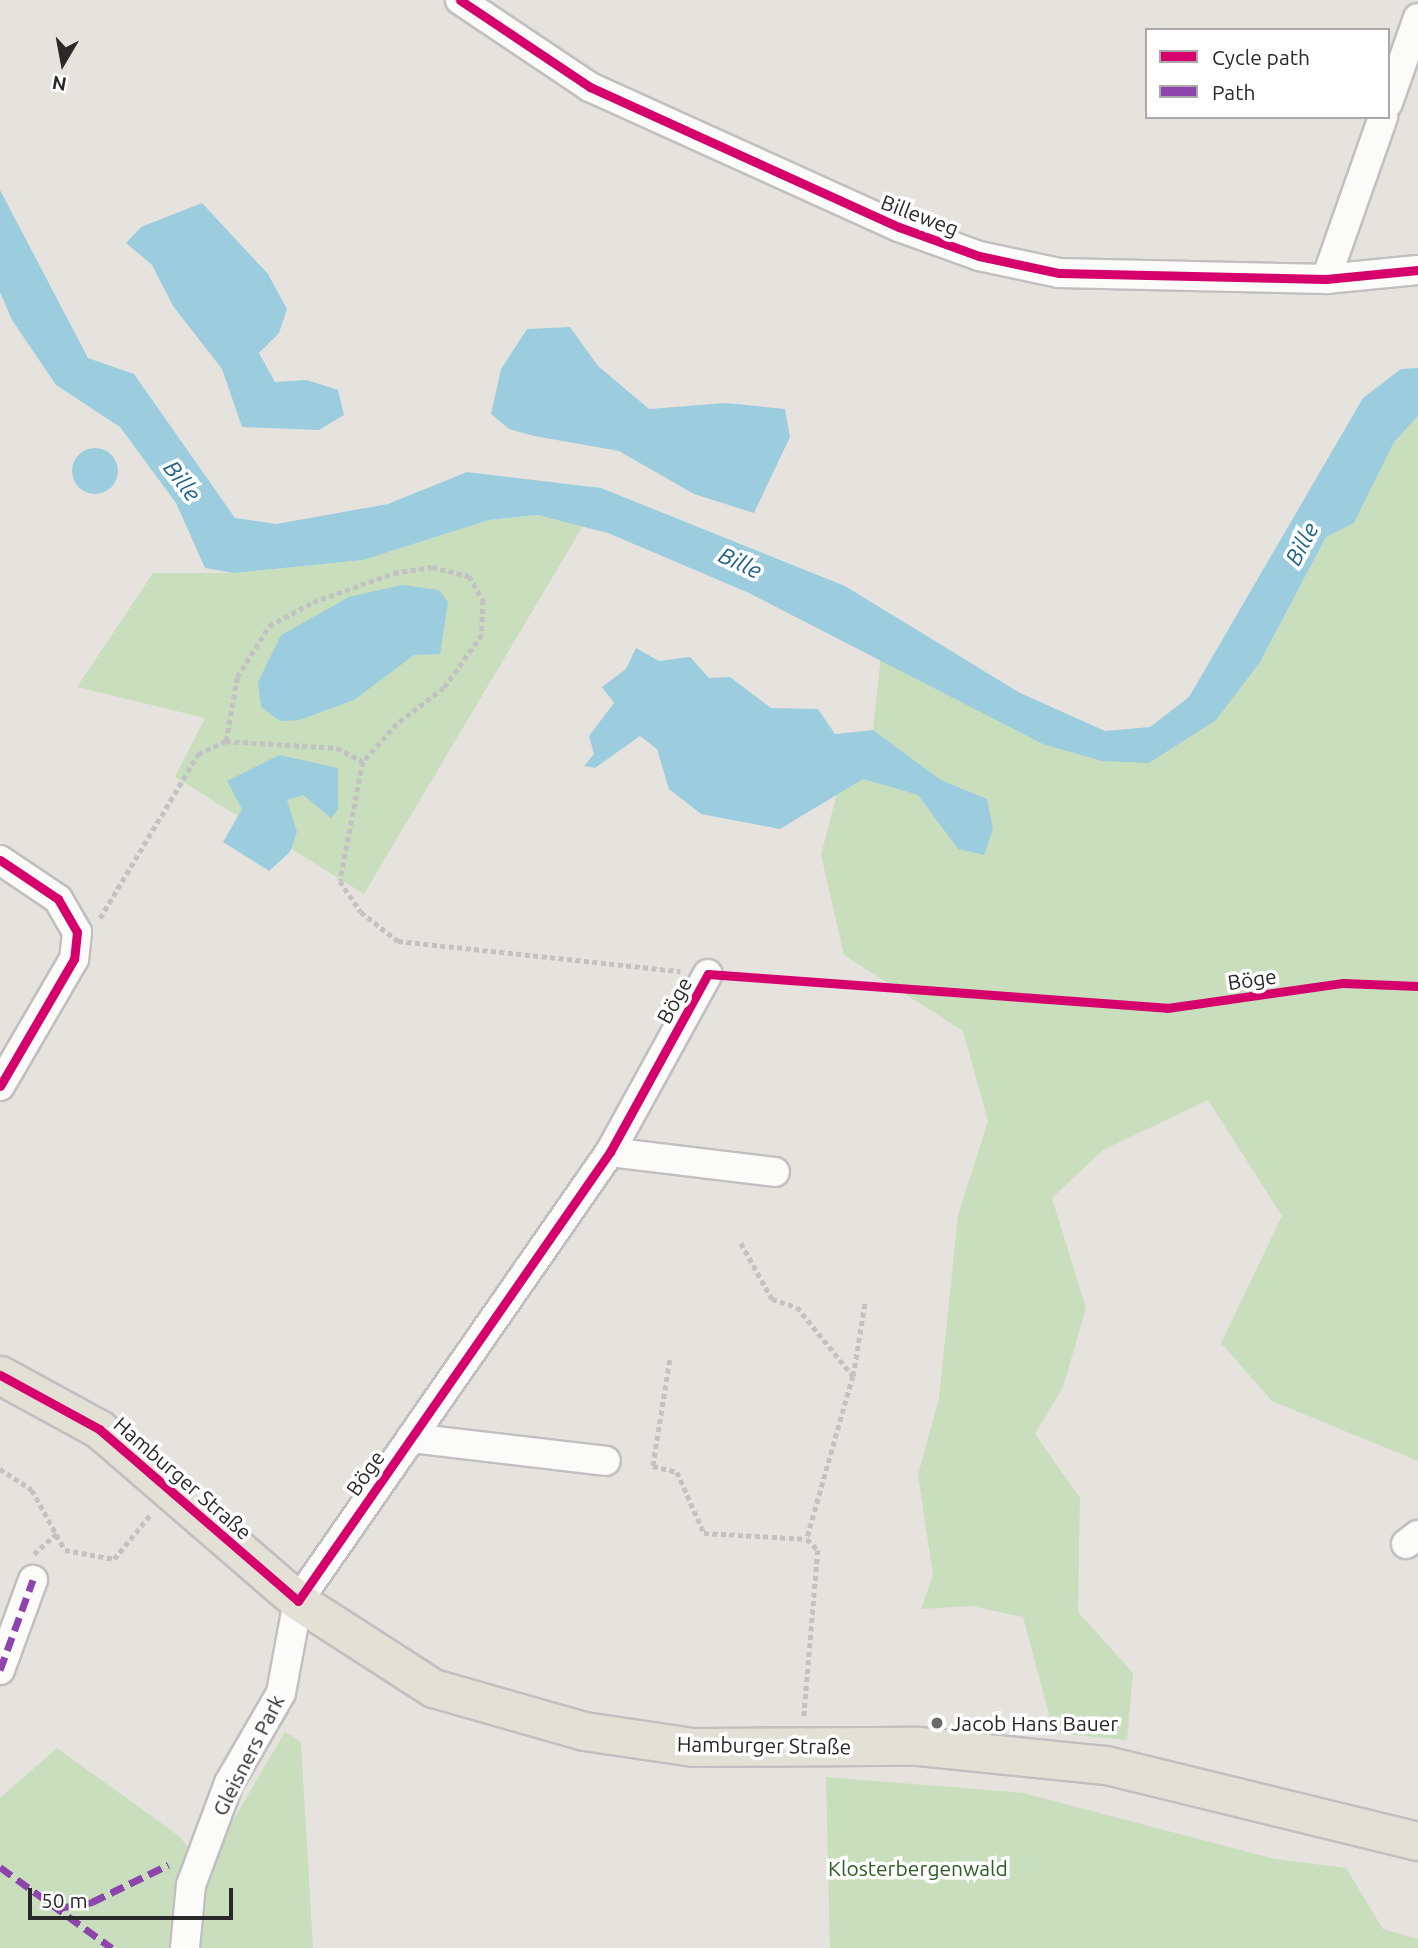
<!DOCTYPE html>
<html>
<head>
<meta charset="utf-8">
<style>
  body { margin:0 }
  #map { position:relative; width:1418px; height:1948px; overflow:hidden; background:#e6e3df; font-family:Ubuntu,sans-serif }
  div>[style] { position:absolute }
  .green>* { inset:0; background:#c9debc }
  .water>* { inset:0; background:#9bcddf }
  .round { border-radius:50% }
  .path>* { height:4.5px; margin-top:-2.25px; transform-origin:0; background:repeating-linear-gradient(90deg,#c3c2c2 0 5px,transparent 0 8.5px) }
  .roads { filter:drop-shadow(2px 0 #c1bfc0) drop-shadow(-2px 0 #c1bfc0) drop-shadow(0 2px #c1bfc0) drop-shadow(0 -2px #c1bfc0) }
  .minor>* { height:28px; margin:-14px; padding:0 14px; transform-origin:14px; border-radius:14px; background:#fbfbfa }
  .major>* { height:37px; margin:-18.5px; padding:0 18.5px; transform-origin:18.5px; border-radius:18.5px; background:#e3e0d5 }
  .quiet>* { height:7px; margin-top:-3.5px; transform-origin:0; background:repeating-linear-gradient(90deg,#8e44ad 0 14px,transparent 0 21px) }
  .cycleway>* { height:9px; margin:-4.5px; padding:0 4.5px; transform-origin:4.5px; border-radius:4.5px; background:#d6006c }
  .dots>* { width:19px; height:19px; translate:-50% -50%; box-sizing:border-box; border:4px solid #fff; border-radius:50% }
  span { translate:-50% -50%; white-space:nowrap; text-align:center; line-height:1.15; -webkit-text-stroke:7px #fff; paint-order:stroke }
  .street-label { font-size:21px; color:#292929 }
  .poi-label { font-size:21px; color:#292929 }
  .left { translate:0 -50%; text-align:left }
  .park-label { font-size:21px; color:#2d5c22 }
  .water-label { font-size:23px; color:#1d6288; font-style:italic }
  .legend { position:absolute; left:1145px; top:28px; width:245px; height:91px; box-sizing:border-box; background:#fff; border:2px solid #a9a9a9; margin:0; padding:9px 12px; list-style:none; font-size:21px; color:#292929 }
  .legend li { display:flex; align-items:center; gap:14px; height:35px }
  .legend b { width:35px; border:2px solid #a9a9a9 }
  .north { position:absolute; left:28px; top:28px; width:70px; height:70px; -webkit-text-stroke:5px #fff; paint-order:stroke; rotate:190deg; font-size:19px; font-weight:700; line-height:28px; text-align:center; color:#292929 }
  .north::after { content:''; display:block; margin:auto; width:24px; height:32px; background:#292929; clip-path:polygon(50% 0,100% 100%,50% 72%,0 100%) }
  .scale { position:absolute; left:28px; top:1888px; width:205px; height:32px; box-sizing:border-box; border:4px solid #292929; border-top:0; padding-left:9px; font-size:21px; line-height:24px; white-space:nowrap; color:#292929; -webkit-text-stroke:5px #fff; paint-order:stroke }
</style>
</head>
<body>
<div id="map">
  <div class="green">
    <i style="clip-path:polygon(1418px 416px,1418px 1461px,1272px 1401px,1221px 1343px,1282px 1216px,1208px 1100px,1103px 1150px,1052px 1198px,1086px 1308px,1063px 1387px,1035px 1434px,1080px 1498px,1078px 1612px,1133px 1673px,1127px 1740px,1054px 1733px,1023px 1617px,972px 1606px,921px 1609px,933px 1575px,918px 1475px,939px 1398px,958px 1215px,988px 1121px,963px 1031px,844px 955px,821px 855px,837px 793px,863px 779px,918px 795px,959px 849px,987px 799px,941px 780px,873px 730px,881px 655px,950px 695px,1102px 761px,1260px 662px,1326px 537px,1354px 522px,1394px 442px)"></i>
    <i style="clip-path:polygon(536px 515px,583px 526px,364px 894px,175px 777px,205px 718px,77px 687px,153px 573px,233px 573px,363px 560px,489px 520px)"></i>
    <i style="clip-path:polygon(285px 1732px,301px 1742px,313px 1948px,0 1948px,0 1798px,57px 1748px,179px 1836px,205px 1868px)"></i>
    <i style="clip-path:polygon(826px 1777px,1023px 1793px,1275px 1859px,1346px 1868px,1383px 1929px,1418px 1939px,1418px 1948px,830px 1948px)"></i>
  </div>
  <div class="water">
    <i style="clip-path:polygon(0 190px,88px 358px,134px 374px,235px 518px,276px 524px,388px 504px,467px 472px,601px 488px,845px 586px,1020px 693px,1105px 731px,1150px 727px,1189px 697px,1363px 398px,1401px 369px,1418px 368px,1418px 416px,1394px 442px,1354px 523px,1326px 537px,1260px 662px,1216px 720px,1149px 763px,1102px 761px,1043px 744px,749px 593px,608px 533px,537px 515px,489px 520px,363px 560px,233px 573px,205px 568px,176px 503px,120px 427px,56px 385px,12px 320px,0 292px)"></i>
    <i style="clip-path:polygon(202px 203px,268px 274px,287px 309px,279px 333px,259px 353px,275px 382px,307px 380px,338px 390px,344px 415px,319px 430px,242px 427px,222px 369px,173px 306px,152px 265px,126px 243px,141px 227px)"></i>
    <i style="clip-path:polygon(570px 327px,598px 366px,649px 409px,726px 403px,785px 409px,790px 437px,754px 513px,694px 494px,619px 451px,534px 436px,509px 429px,491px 414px,501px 369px,527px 329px)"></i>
    <i class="round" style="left:72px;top:448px;width:46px;height:46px"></i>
    <i style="clip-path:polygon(402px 585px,439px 590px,448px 602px,440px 654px,414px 655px,354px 700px,299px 720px,280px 721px,261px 707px,258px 682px,281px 635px,349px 597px)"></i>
    <i style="clip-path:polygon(636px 648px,659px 661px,690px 657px,709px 678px,730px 677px,771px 708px,818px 709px,835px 734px,873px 730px,941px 780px,987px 799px,993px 829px,984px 855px,958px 849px,918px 795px,863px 779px,780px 829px,701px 814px,669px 789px,657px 749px,640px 736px,595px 768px,584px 766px,594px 754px,589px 736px,614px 703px,602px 687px,626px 669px)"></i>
    <i style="clip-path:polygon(279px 755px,338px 768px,338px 809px,331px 818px,303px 795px,287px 800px,297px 832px,290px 852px,269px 871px,223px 842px,242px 809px,227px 781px)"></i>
  </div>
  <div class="path">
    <i style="left:226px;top:741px;width:65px;rotate:-80.2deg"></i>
    <i style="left:237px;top:677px;width:60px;rotate:-57.9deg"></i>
    <i style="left:269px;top:626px;width:50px;rotate:-28.6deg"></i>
    <i style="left:313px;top:602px;width:86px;rotate:-19.7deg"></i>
    <i style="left:394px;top:573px;width:38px;rotate:-9deg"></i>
    <i style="left:432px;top:567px;width:38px;rotate:14deg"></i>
    <i style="left:469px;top:576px;width:28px;rotate:60deg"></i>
    <i style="left:483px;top:600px;width:35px;rotate:92deg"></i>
    <i style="left:482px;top:635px;width:65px;rotate:125.6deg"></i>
    <i style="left:444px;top:688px;width:59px;rotate:142.5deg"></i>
    <i style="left:397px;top:724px;width:51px;rotate:131.8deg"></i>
    <i style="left:363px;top:762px;width:121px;rotate:100.9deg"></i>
    <i style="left:340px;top:881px;width:37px;rotate:56deg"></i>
    <i style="left:361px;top:912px;width:47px;rotate:38.1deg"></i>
    <i style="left:398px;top:941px;width:284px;rotate:6.1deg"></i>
    <i style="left:100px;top:918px;width:191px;rotate:-59.1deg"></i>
    <i style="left:198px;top:754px;width:31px;rotate:-25deg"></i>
    <i style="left:226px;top:741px;width:111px;rotate:3.6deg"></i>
    <i style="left:337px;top:748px;width:30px;rotate:28deg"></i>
    <i style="left:734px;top:977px;width:434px;rotate:4.1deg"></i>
    <i style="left:1167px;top:1008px;width:178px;rotate:-8.1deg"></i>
    <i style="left:1343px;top:983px;width:75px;rotate:2.3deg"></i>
    <i style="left:741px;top:1243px;width:64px;rotate:61deg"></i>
    <i style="left:772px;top:1299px;width:26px;rotate:18deg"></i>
    <i style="left:797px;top:1307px;width:89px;rotate:50.9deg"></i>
    <i style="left:853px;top:1376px;width:169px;rotate:105.8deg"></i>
    <i style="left:670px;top:1360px;width:107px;rotate:99.1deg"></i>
    <i style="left:653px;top:1466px;width:25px;rotate:14deg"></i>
    <i style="left:677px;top:1472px;width:67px;rotate:66.1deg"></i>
    <i style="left:704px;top:1533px;width:103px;rotate:3.3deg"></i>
    <i style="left:807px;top:1539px;width:16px;rotate:45deg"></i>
    <i style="left:818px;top:1550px;width:167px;rotate:94.8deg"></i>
    <i style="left:853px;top:1376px;width:76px;rotate:-80.9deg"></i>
    <i style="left:0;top:1469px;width:38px;rotate:33deg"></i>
    <i style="left:32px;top:1490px;width:68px;rotate:61.2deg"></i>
    <i style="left:65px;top:1550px;width:50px;rotate:10.4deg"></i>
    <i style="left:114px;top:1559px;width:58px;rotate:-50.6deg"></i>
    <i style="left:34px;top:1554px;width:31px;rotate:-42deg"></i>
  </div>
  <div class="roads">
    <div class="minor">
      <i style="left:460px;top:0;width:156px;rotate:33.8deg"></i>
      <i style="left:590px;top:87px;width:339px;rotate:24.4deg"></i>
      <i style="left:899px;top:227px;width:85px;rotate:19.9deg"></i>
      <i style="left:979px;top:256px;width:82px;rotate:12deg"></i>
      <i style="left:1059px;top:273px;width:267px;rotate:1.3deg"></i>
      <i style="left:1326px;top:279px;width:92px;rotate:-5.6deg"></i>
      <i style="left:1388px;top:103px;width:90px;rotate:-70.6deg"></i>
      <i style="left:1326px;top:279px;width:172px;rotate:-70.6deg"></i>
      <i style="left:0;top:860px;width:70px;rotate:33.9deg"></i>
      <i style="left:58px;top:899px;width:38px;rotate:60deg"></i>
      <i style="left:77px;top:932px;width:27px;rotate:96deg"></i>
      <i style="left:74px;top:959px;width:147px;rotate:120.2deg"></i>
      <i style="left:610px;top:1152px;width:166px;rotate:6.9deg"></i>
      <i style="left:411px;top:1438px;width:196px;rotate:6.7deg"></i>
      <i style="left:1406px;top:1544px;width:15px;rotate:-37deg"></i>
      <i style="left:0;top:1670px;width:96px;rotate:-69.9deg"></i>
      <i style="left:185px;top:1948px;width:63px;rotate:-84.6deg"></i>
      <i style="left:191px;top:1885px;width:109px;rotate:-69.6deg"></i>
      <i style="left:229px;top:1783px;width:104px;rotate:-60deg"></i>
      <i style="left:281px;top:1693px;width:94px;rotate:-79.5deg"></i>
      <i style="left:298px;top:1601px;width:547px;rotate:-55.21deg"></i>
      <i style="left:610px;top:1152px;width:203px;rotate:-61.2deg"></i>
    </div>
    <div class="major">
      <i style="left:0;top:1375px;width:113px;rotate:28.6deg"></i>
      <i style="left:99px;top:1429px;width:263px;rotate:40.8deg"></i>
      <i style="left:298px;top:1601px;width:161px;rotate:32.8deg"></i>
      <i style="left:433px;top:1688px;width:157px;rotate:15.9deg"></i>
      <i style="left:584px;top:1731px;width:110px;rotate:8.4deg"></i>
      <i style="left:693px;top:1747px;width:225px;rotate:-0.3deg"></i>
      <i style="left:918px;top:1746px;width:189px;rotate:5.8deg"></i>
      <i style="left:1106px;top:1765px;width:321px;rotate:13.7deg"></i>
    </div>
  </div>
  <div class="quiet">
    <i style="left:0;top:1670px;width:96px;rotate:-69.9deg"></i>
    <i style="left:0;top:1867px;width:138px;rotate:35.9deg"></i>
    <i style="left:59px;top:1908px;width:34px;rotate:-10deg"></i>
    <i style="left:92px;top:1902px;width:85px;rotate:-26deg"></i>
  </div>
  <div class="cycleway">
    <i style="left:460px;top:0;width:156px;rotate:33.8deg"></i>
    <i style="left:590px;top:87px;width:339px;rotate:24.4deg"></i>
    <i style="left:899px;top:227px;width:85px;rotate:19.9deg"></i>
    <i style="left:979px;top:256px;width:82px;rotate:12deg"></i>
    <i style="left:1059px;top:273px;width:267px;rotate:1.3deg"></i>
    <i style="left:1326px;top:279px;width:92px;rotate:-5.6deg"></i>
    <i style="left:0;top:860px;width:70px;rotate:33.9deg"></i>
    <i style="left:58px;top:899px;width:38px;rotate:60deg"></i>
    <i style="left:77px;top:932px;width:27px;rotate:96deg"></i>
    <i style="left:74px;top:959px;width:147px;rotate:120.2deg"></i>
    <i style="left:0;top:1375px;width:113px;rotate:28.6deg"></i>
    <i style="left:99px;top:1429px;width:263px;rotate:40.8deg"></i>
    <i style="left:298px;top:1601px;width:547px;rotate:-55.21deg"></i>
    <i style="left:610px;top:1152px;width:203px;rotate:-61.2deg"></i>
    <i style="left:708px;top:974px;width:460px;rotate:4.2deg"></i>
    <i style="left:1167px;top:1008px;width:178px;rotate:-8.1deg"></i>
    <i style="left:1343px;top:983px;width:75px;rotate:2.3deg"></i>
  </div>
  <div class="dots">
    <i style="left:937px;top:1723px;background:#6b6a69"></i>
  </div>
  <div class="street-label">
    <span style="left:920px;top:215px;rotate:21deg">Billeweg</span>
    <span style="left:1252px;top:979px;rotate:-8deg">Böge</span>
    <span style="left:674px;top:1000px;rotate:-61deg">Böge</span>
    <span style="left:365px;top:1473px;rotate:-55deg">Böge</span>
    <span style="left:183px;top:1478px;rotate:41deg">Hamburger Straße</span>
    <span style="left:764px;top:1745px;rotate:1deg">Hamburger Straße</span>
    <span style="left:248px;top:1755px;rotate:-63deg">Gleisners Park</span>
  </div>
  <div class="poi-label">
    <span class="left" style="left:951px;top:1723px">Jacob Hans Bauer</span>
  </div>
  <div class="park-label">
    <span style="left:918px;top:1868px">Klosterbergenwald</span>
  </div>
  <div class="water-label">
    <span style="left:182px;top:481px;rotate:52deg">Bille</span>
    <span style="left:1302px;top:544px;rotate:-62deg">Bille</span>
    <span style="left:740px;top:563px;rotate:25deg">Bille</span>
  </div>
  <ul class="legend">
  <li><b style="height:9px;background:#d6006c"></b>Cycle path</li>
  <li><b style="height:9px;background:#8e44ad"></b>Path</li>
  </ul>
  <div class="north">N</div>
  <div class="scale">50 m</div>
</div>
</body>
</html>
